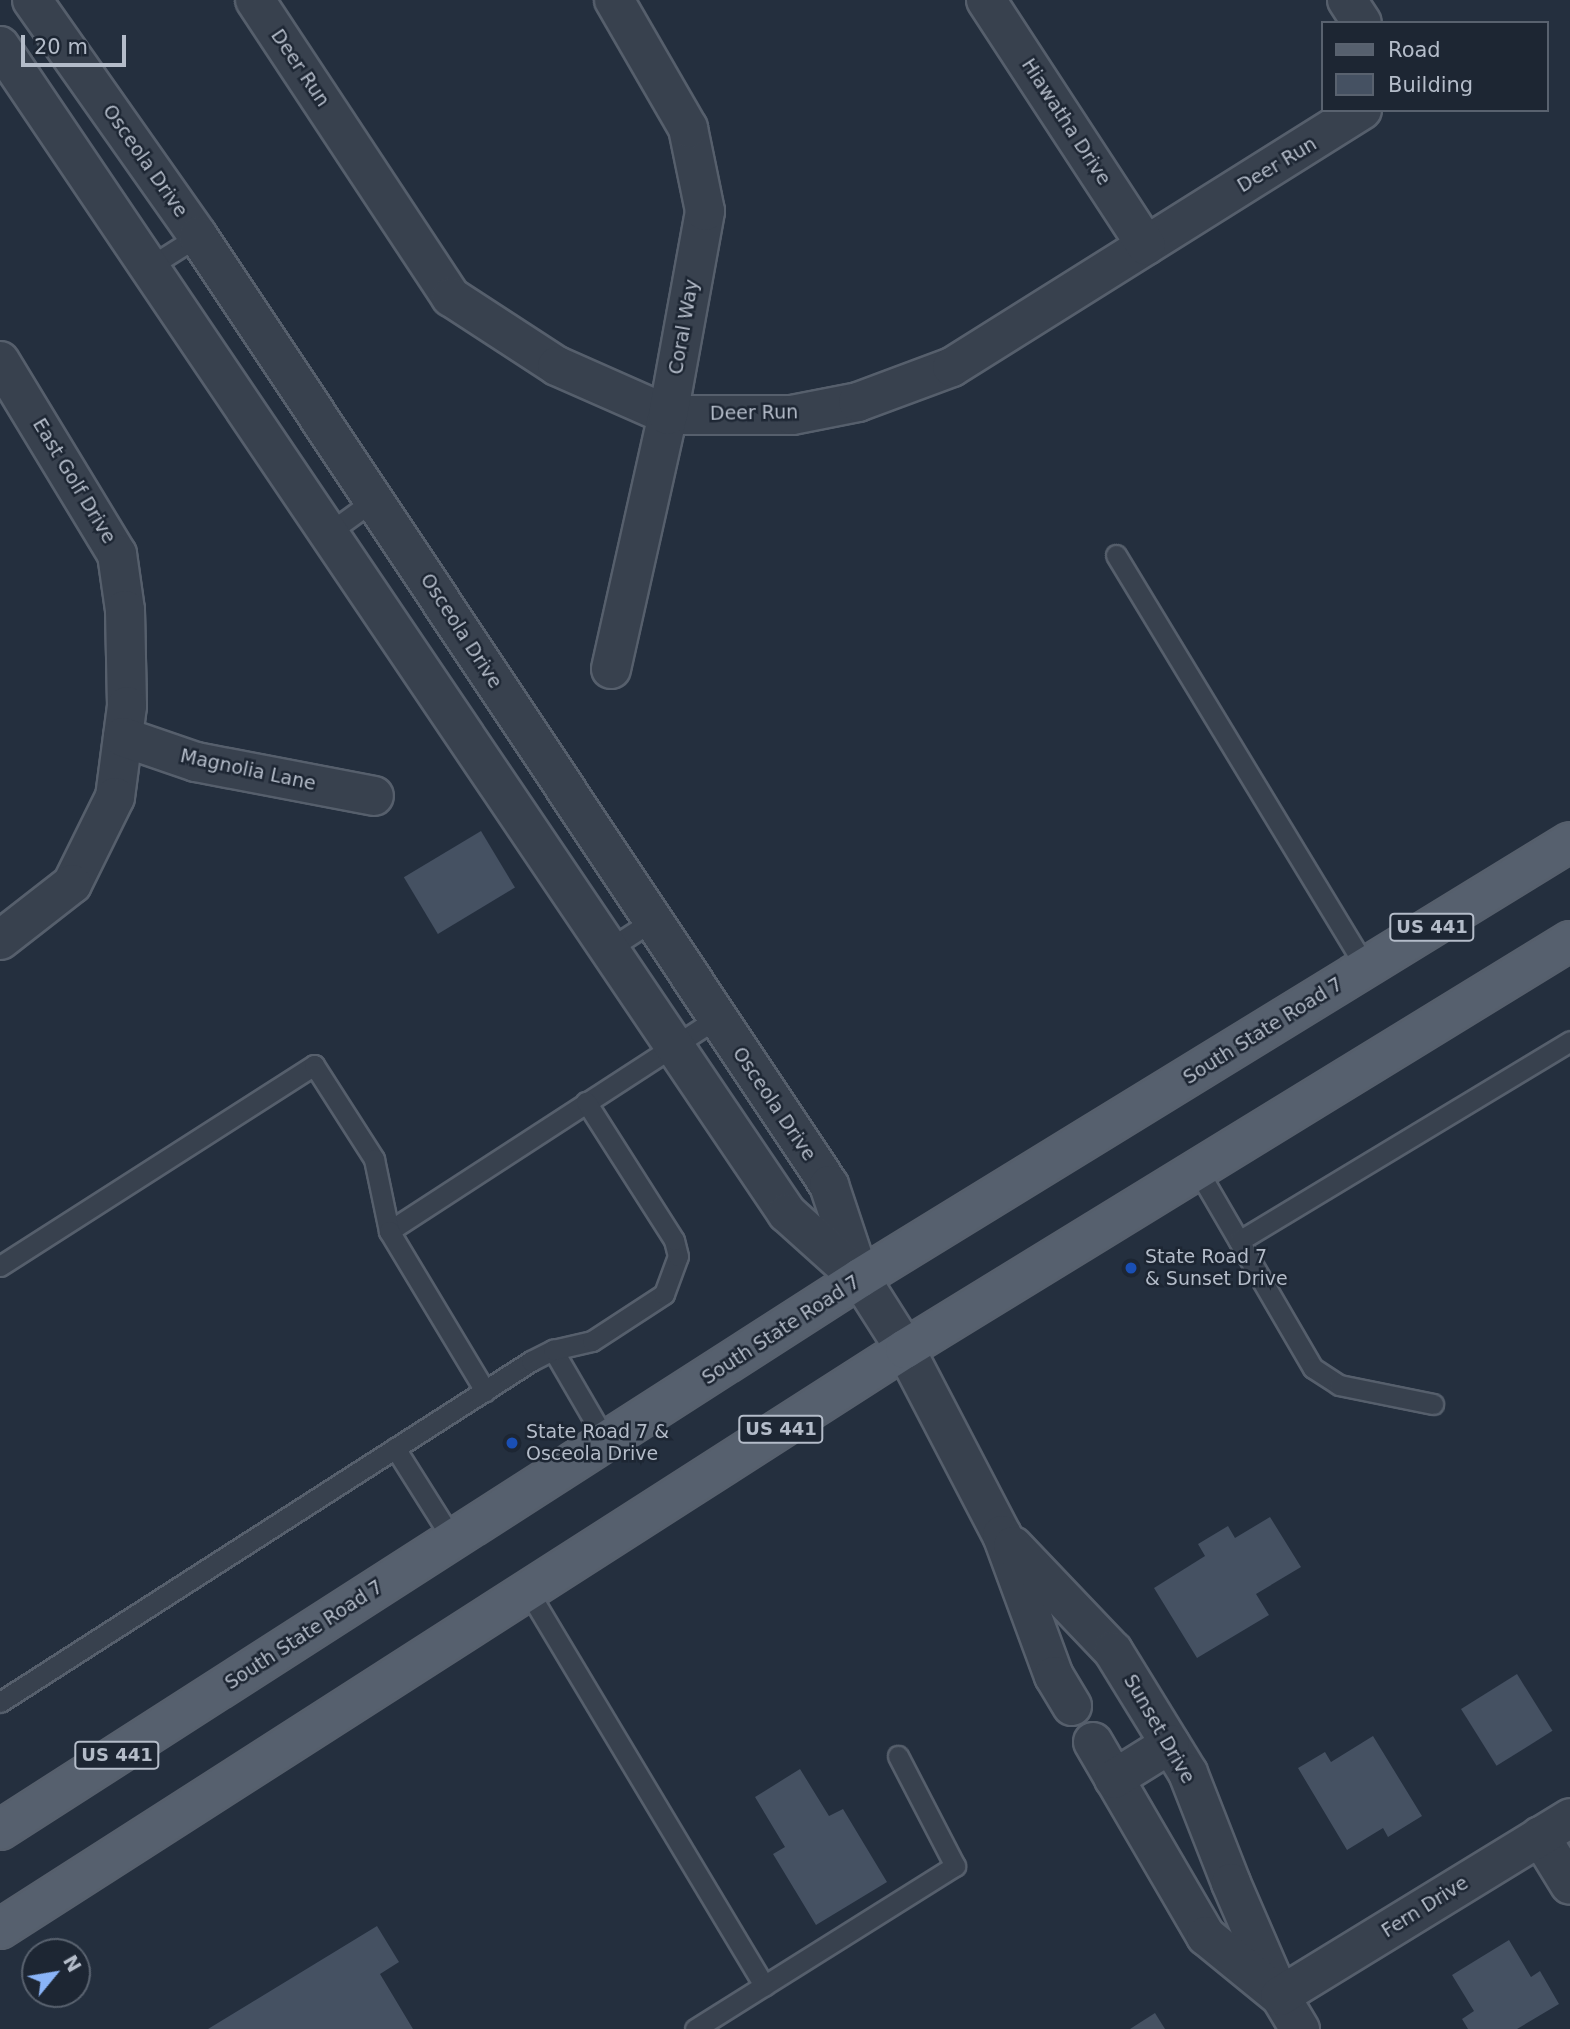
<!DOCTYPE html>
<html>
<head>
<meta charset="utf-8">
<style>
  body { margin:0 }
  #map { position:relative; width:1570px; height:2029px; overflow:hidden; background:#242f3e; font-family:"DejaVu Sans",sans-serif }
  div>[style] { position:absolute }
  .building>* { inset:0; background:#455162; transform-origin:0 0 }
  .roads { filter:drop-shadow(2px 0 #565f6c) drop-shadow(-2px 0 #565f6c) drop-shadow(0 2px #565f6c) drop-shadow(0 -2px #565f6c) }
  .service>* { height:19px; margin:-9.5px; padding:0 9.5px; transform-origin:9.5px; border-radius:9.5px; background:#38414e }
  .minor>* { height:38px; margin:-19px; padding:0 19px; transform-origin:19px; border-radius:19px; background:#38414e }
  .primary>* { height:38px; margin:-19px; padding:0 19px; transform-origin:19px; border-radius:19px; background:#56606e }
  .dots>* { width:19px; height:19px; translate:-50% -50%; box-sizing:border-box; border:4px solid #1d2633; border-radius:50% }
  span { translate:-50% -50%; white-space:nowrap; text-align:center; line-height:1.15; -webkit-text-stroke:5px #1d2633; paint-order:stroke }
  .shield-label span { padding:2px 5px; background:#1d2633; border:2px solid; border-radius:5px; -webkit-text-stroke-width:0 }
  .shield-label { font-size:18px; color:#b4bcc9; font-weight:700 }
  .street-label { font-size:19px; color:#b4bcc9 }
  .poi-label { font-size:19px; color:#b4bcc9 }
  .left { translate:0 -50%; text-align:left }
  .legend { position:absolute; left:1321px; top:21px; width:228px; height:91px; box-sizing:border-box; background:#1d2633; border:2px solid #59626f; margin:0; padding:9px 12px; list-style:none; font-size:21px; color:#b4bcc9 }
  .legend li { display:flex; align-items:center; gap:14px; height:35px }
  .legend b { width:35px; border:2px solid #59626f }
  .north { position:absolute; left:21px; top:1938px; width:70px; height:70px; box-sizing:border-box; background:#1d2633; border:2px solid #59626f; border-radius:50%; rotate:60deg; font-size:19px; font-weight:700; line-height:28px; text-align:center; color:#b4bcc9 }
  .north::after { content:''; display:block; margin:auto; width:24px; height:32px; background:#8ab4f8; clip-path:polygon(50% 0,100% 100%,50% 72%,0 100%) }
  .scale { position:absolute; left:21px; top:35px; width:105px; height:32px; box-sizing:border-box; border:4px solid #b4bcc9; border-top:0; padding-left:9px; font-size:21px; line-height:24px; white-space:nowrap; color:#b4bcc9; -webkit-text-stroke:5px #1d2633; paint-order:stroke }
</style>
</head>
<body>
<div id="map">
  <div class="building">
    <i style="left:481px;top:831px;width:66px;height:90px;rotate:59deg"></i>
    <i style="clip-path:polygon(1270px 1517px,1301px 1567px,1256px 1594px,1269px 1615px,1197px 1658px,1154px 1588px,1205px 1556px,1198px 1544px,1228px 1526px,1235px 1538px)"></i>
    <i style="left:1517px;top:1674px;width:67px;height:66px;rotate:58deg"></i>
    <i style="clip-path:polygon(1373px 1736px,1422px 1816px,1388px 1837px,1383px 1828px,1347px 1850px,1298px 1768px,1325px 1752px,1331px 1762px)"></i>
    <i style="clip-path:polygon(800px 1769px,829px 1816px,843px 1809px,887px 1882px,816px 1925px,773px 1854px,785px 1847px,755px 1797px)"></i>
    <i style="clip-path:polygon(377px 1926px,399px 1962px,380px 1974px,413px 2029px,208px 2029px)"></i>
    <i style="clip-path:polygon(1509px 1940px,1531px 1977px,1540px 1971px,1559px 2004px,1517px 2029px,1468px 2029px,1462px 2019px,1474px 2011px,1452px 1975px)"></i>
    <i style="clip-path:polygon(1155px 2013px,1165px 2029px,1130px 2029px)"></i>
  </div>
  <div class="roads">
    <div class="service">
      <i style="left:149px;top:267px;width:58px;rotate:-32.3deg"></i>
      <i style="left:327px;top:534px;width:58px;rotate:-35.9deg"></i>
      <i style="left:1116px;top:555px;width:482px;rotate:58.8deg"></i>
      <i style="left:607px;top:950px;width:54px;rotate:-32.8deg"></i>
      <i style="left:1197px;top:1169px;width:230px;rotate:59.8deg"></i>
      <i style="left:1313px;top:1368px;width:31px;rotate:33deg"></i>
      <i style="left:1339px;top:1385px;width:96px;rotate:11.4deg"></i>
      <i style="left:389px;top:1231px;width:391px;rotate:-33deg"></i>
      <i style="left:1239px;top:1241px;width:387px;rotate:-31.1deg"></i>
      <i style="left:0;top:1266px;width:373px;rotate:-32.6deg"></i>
      <i style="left:314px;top:1065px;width:112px;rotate:57.4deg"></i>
      <i style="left:374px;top:1159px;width:74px;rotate:78.2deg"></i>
      <i style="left:389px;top:1231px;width:187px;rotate:59deg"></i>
      <i style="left:553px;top:1350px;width:105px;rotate:59.8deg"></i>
      <i style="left:395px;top:1448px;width:109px;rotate:57.8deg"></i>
      <i style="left:528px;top:1591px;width:460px;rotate:59.1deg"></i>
      <i style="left:0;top:1702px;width:631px;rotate:-32.71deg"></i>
      <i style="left:531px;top:1361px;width:25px;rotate:-27deg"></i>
      <i style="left:553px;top:1350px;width:40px;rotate:-13deg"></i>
      <i style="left:592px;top:1341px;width:86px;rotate:-33.1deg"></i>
      <i style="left:664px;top:1294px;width:40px;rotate:-69.8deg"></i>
      <i style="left:678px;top:1256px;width:16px;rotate:-104deg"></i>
      <i style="left:674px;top:1240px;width:164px;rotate:-122.5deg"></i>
      <i style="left:695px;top:2029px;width:307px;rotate:-32.1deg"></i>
      <i style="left:955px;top:1866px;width:124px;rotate:-117.4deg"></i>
    </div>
    <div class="minor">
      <i style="left:32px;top:0;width:289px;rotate:54.9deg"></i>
      <i style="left:198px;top:236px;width:1140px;rotate:56.38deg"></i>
      <i style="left:829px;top:1185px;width:98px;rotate:71.6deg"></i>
      <i style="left:860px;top:1278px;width:84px;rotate:57.6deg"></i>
      <i style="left:905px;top:1349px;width:210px;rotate:62.5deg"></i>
      <i style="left:1002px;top:1535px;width:150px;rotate:69.8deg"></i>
      <i style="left:1054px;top:1676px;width:35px;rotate:59deg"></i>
      <i style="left:255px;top:0;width:356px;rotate:56.6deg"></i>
      <i style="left:451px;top:297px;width:126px;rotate:33.1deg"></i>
      <i style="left:557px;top:366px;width:121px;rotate:23.8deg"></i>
      <i style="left:668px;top:415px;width:124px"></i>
      <i style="left:792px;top:415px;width:67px;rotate:-11.1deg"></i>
      <i style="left:858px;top:402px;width:100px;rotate:-20.4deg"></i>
      <i style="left:952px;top:367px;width:484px;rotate:-32.1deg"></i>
      <i style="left:986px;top:0;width:293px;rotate:56.9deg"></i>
      <i style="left:1347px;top:0;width:27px;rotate:57deg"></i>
      <i style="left:0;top:46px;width:1408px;rotate:56.01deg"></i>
      <i style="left:787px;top:1213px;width:96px;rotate:42deg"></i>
      <i style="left:0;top:361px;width:226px;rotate:58.8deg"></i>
      <i style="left:117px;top:554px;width:57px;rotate:81.9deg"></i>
      <i style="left:125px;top:610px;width:96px;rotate:88.8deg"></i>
      <i style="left:127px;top:706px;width:92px;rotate:97.5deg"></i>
      <i style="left:115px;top:797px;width:97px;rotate:116.3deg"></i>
      <i style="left:72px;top:884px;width:91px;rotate:142.1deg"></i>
      <i style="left:611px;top:669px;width:260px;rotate:-77.4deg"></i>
      <i style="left:668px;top:415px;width:207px;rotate:-79.7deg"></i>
      <i style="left:705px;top:211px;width:85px;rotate:-101.6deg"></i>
      <i style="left:688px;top:128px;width:148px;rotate:-120deg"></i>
      <i style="left:123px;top:737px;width:77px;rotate:18.9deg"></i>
      <i style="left:196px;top:762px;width:181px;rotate:10.8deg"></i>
      <i style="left:1013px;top:1546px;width:145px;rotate:46.4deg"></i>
      <i style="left:1113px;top:1651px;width:143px;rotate:58.4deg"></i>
      <i style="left:1188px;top:1773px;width:118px;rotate:68.6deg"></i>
      <i style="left:1231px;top:1883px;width:123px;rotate:66.6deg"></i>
      <i style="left:1280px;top:1996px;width:39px;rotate:59deg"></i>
      <i style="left:1093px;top:1742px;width:225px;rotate:59.8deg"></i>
      <i style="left:1206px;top:1936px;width:93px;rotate:39.3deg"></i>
      <i style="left:1114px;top:1779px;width:66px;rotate:-32deg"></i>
      <i style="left:1540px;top:1836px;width:57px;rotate:58.5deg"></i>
      <i style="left:1280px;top:1996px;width:340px;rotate:-31.5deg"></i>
    </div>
    <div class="primary">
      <i style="left:0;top:1830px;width:1022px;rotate:-32.69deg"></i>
      <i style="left:860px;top:1278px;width:833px;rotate:-31.55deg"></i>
      <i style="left:0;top:1929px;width:1075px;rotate:-32.66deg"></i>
      <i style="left:905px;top:1349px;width:780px;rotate:-31.53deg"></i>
    </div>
  </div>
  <div class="dots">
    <i style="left:1131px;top:1268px;background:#1a4fb4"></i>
    <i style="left:512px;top:1443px;background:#1a4fb4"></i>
  </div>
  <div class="shield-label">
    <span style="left:1432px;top:927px">US 441</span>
    <span style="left:781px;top:1429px">US 441</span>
    <span style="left:117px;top:1755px">US 441</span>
  </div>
  <div class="street-label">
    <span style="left:300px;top:68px;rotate:56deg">Deer Run</span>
    <span style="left:1066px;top:122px;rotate:57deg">Hiawatha Drive</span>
    <span style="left:145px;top:161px;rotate:55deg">Osceola Drive</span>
    <span style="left:1277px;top:165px;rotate:-31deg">Deer Run</span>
    <span style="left:684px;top:327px;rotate:-80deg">Coral Way</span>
    <span style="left:754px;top:413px;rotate:-1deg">Deer Run</span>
    <span style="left:74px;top:481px;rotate:59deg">East Golf Drive</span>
    <span style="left:461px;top:631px;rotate:57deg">Osceola Drive</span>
    <span style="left:248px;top:770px;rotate:12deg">Magnolia Lane</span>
    <span style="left:1263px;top:1031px;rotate:-32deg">South State Road 7</span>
    <span style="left:774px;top:1104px;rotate:56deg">Osceola Drive</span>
    <span style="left:781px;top:1330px;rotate:-33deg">South State Road 7</span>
    <span style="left:304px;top:1635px;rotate:-33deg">South State Road 7</span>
    <span style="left:1159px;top:1729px;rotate:60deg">Sunset Drive</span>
    <span style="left:1425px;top:1907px;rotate:-32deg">Fern Drive</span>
  </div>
  <div class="poi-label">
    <span class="left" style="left:1145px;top:1268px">State Road 7<br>&amp; Sunset Drive</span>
    <span class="left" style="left:526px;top:1443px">State Road 7 &amp;<br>Osceola Drive</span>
  </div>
  <ul class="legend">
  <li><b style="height:9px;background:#56606e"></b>Road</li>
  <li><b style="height:19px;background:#455162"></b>Building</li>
  </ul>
  <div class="north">N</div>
  <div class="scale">20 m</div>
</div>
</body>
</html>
